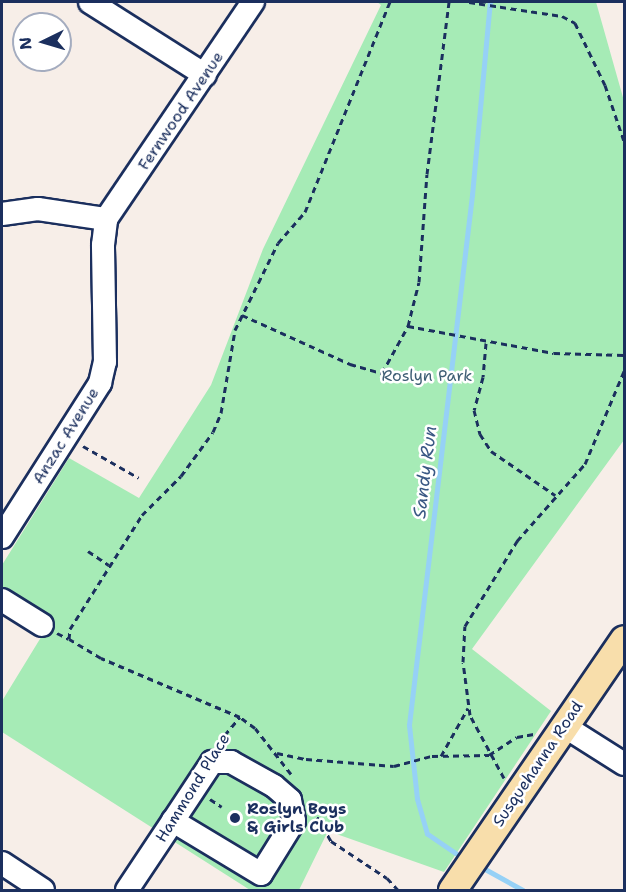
<!DOCTYPE html>
<html>
<head>
<meta charset="utf-8">
<style>
  body { margin:0 }
  #map { position:relative; width:626px; height:892px; overflow:hidden; background:#f7eee8; font-family:"Shantell Sans",sans-serif }
  div>[style] { position:absolute }
  .green>* { inset:0; background:#a6ebb6 }
  .stream>* { height:4.5px; margin:-2.25px; padding:0 2.25px; transform-origin:2.25px; border-radius:2.25px; background:#96d1f6 }
  .path>* { height:3px; margin-top:-1.5px; transform-origin:0; background:repeating-linear-gradient(90deg,#1b2f5e 0 6px,transparent 0 10.5px) }
  .roads { filter:drop-shadow(2px 0 #1b2f5e) drop-shadow(-2px 0 #1b2f5e) drop-shadow(0 2px #1b2f5e) drop-shadow(0 -2px #1b2f5e) }
  .minor>* { height:22px; margin:-11px; padding:0 11px; transform-origin:11px; border-radius:11px; background:#fff }
  .major>* { height:27px; margin:-13.5px; padding:0 13.5px; transform-origin:13.5px; border-radius:13.5px; background:#f8deab }
  .dots>* { width:16px; height:16px; translate:-50% -50%; box-sizing:border-box; border:3px solid #fff; border-radius:50% }
  span { translate:-50% -50%; white-space:nowrap; text-align:center; line-height:1.15; -webkit-text-stroke:5px #fff; paint-order:stroke }
  .street-label { font-size:16px; color:#1b2f5e }
  .park-label { font-size:16px; color:#3e5e74 }
  .poi-label { font-size:16px; color:#1b2f5e; font-weight:700 }
  .left { translate:0 -50%; text-align:left }
  .water-label { font-size:18px; color:#3a5884; font-style:italic }
  .frame { position:absolute; inset:0; border:3px solid #1b2f5e; pointer-events:none }
  .north { position:absolute; left:12px; top:12px; width:60px; height:60px; box-sizing:border-box; background:#fff; border:2px solid #a4acbf; border-radius:50%; rotate:265deg; font-size:16px; font-weight:700; line-height:24px; text-align:center; color:#1b2f5e }
  .north::after { content:''; display:block; margin:auto; width:21px; height:27px; background:#1b2f5e; clip-path:polygon(50% 0,100% 100%,50% 72%,0 100%) }
</style>
</head>
<body>
<div id="map">
  <div class="green">
    <i style="clip-path:polygon(377px 2px,596px 2px,624px 101px,624px 440px,472px 649px,551px 711px,444px 872px,328px 831px,299px 890px,250px 890px,2px 732px,2px 701px,43px 634px,2px 611px,2px 565px,69px 458px,139px 498px,211px 385px,263px 249px,381px 5px)"></i>
  </div>
  <div class="stream">
    <i style="left:462px;top:858px;width:42px;rotate:-145.6deg"></i>
    <i style="left:427px;top:834px;width:36px;rotate:-106deg"></i>
    <i style="left:417px;top:799px;width:74px;rotate:-96.2deg"></i>
    <i style="left:409px;top:725px;width:534px;rotate:-83.22deg"></i>
    <i style="left:472px;top:195px;width:194px;rotate:-84.7deg"></i>
    <i style="left:478px;top:865px;width:51px;rotate:29.1deg"></i>
  </div>
  <div class="path">
    <i style="left:469px;top:2px;width:94px;rotate:8.6deg"></i>
    <i style="left:562px;top:16px;width:15px;rotate:28deg"></i>
    <i style="left:575px;top:23px;width:69px;rotate:64.2deg"></i>
    <i style="left:605px;top:85px;width:59px;rotate:71.3deg"></i>
    <i style="left:242px;top:315px;width:119px;rotate:24.4deg"></i>
    <i style="left:350px;top:364px;width:33px;rotate:16deg"></i>
    <i style="left:382px;top:373px;width:54px;rotate:-61deg"></i>
    <i style="left:408px;top:326px;width:45px;rotate:-76deg"></i>
    <i style="left:419px;top:282px;width:108px;rotate:-85.8deg"></i>
    <i style="left:427px;top:174px;width:173px;rotate:-82.7deg"></i>
    <i style="left:408px;top:326px;width:148px;rotate:10.5deg"></i>
    <i style="left:554px;top:353px;width:70px;rotate:1.6deg"></i>
    <i style="left:486px;top:343px;width:34px;rotate:95deg"></i>
    <i style="left:483px;top:377px;width:34px;rotate:105deg"></i>
    <i style="left:474px;top:410px;width:25px;rotate:76deg"></i>
    <i style="left:480px;top:434px;width:20px;rotate:57deg"></i>
    <i style="left:491px;top:451px;width:78px;rotate:34.5deg"></i>
    <i style="left:83px;top:446px;width:64px;rotate:29.7deg"></i>
    <i style="left:88px;top:551px;width:25px;rotate:34deg"></i>
    <i style="left:57px;top:633px;width:13px;rotate:27deg"></i>
    <i style="left:218px;top:743px;width:34px;rotate:-50deg"></i>
    <i style="left:277px;top:753px;width:30px;rotate:12deg"></i>
    <i style="left:306px;top:759px;width:88px;rotate:4.5deg"></i>
    <i style="left:394px;top:766px;width:39px;rotate:-15deg"></i>
    <i style="left:432px;top:756px;width:57px;rotate:-1deg"></i>
    <i style="left:489px;top:755px;width:33px;rotate:-33deg"></i>
    <i style="left:517px;top:737px;width:17px;rotate:-10deg"></i>
    <i style="left:441px;top:756px;width:55px;rotate:-60.6deg"></i>
    <i style="left:291px;top:774px;width:58px;rotate:-128deg"></i>
    <i style="left:255px;top:728px;width:19px;rotate:-144deg"></i>
    <i style="left:240px;top:717px;width:151px;rotate:-157deg"></i>
    <i style="left:101px;top:658px;width:37px;rotate:-149deg"></i>
    <i style="left:69px;top:639px;width:10px;rotate:-84deg"></i>
    <i style="left:70px;top:629px;width:135px;rotate:-57.7deg"></i>
    <i style="left:142px;top:515px;width:55px;rotate:-45deg"></i>
    <i style="left:181px;top:476px;width:54px;rotate:-54deg"></i>
    <i style="left:213px;top:432px;width:21px;rotate:-67deg"></i>
    <i style="left:221px;top:413px;width:84px;rotate:-80.4deg"></i>
    <i style="left:235px;top:330px;width:97px;rotate:-63.7deg"></i>
    <i style="left:278px;top:243px;width:41px;rotate:-48.9deg"></i>
    <i style="left:305px;top:212px;width:227px;rotate:-68deg"></i>
    <i style="left:504px;top:778px;width:72px;rotate:-118.4deg"></i>
    <i style="left:470px;top:715px;width:53px;rotate:-97.5deg"></i>
    <i style="left:463px;top:662px;width:36px;rotate:-87deg"></i>
    <i style="left:465px;top:626px;width:100px;rotate:-58.5deg"></i>
    <i style="left:517px;top:541px;width:103px;rotate:-48.6deg"></i>
    <i style="left:585px;top:464px;width:101px;rotate:-67.2deg"></i>
    <i style="left:210px;top:799px;width:14px;rotate:34deg"></i>
    <i style="left:312px;top:808px;width:38px;rotate:60deg"></i>
    <i style="left:331px;top:841px;width:67px;rotate:33.5deg"></i>
    <i style="left:387px;top:878px;width:16px;rotate:47deg"></i>
  </div>
  <div class="roads">
    <div class="minor">
      <i style="left:90px;top:2px;width:136px;rotate:32.4deg"></i>
      <i style="left:2px;top:214px;width:36px;rotate:-8deg"></i>
      <i style="left:38px;top:209px;width:69px;rotate:8.4deg"></i>
      <i style="left:2px;top:537px;width:183px;rotate:-57.5deg"></i>
      <i style="left:100px;top:383px;width:22px;rotate:-77deg"></i>
      <i style="left:105px;top:362px;width:117px;rotate:-91deg"></i>
      <i style="left:103px;top:245px;width:26px;rotate:-83deg"></i>
      <i style="left:106px;top:219px;width:262px;rotate:-55.9deg"></i>
      <i style="left:2px;top:600px;width:47px;rotate:32deg"></i>
      <i style="left:564px;top:726px;width:71px;rotate:32.3deg"></i>
      <i style="left:2px;top:863px;width:49px;rotate:33.4deg"></i>
      <i style="left:127px;top:890px;width:83px;rotate:-56.3deg"></i>
      <i style="left:173px;top:821px;width:71px;rotate:-56.5deg"></i>
      <i style="left:212px;top:762px;width:19px"></i>
      <i style="left:231px;top:762px;width:49px;rotate:29.2deg"></i>
      <i style="left:274px;top:786px;width:21px;rotate:41deg"></i>
      <i style="left:290px;top:800px;width:21px;rotate:79deg"></i>
      <i style="left:294px;top:821px;width:62px;rotate:121.9deg"></i>
      <i style="left:261px;top:874px;width:103px;rotate:-148.9deg"></i>
    </div>
    <div class="major">
      <i style="left:452px;top:890px;width:304px;rotate:-55.6deg"></i>
    </div>
  </div>
  <div class="dots">
    <i style="left:235px;top:818px;background:#1b2f5e"></i>
  </div>
  <div class="street-label">
    <span style="left:181px;top:111px;rotate:-56deg">Fernwood Avenue</span>
    <span style="left:66px;top:436px;rotate:-58deg">Anzac Avenue</span>
    <span style="left:538px;top:764px;rotate:-56deg">Susquehanna Road</span>
    <span style="left:193px;top:788px;rotate:-58deg">Hammond Place</span>
  </div>
  <div class="park-label">
    <span style="left:427px;top:376px">Roslyn Park</span>
  </div>
  <div class="poi-label">
    <span class="left" style="left:247px;top:818px">Roslyn Boys<br>&amp; Girls Club</span>
  </div>
  <div class="water-label">
    <span style="left:425px;top:472px;rotate:-83deg">Sandy Run</span>
  </div>
  <div class="frame"></div>
  <div class="north">N</div>
</div>
</body>
</html>
